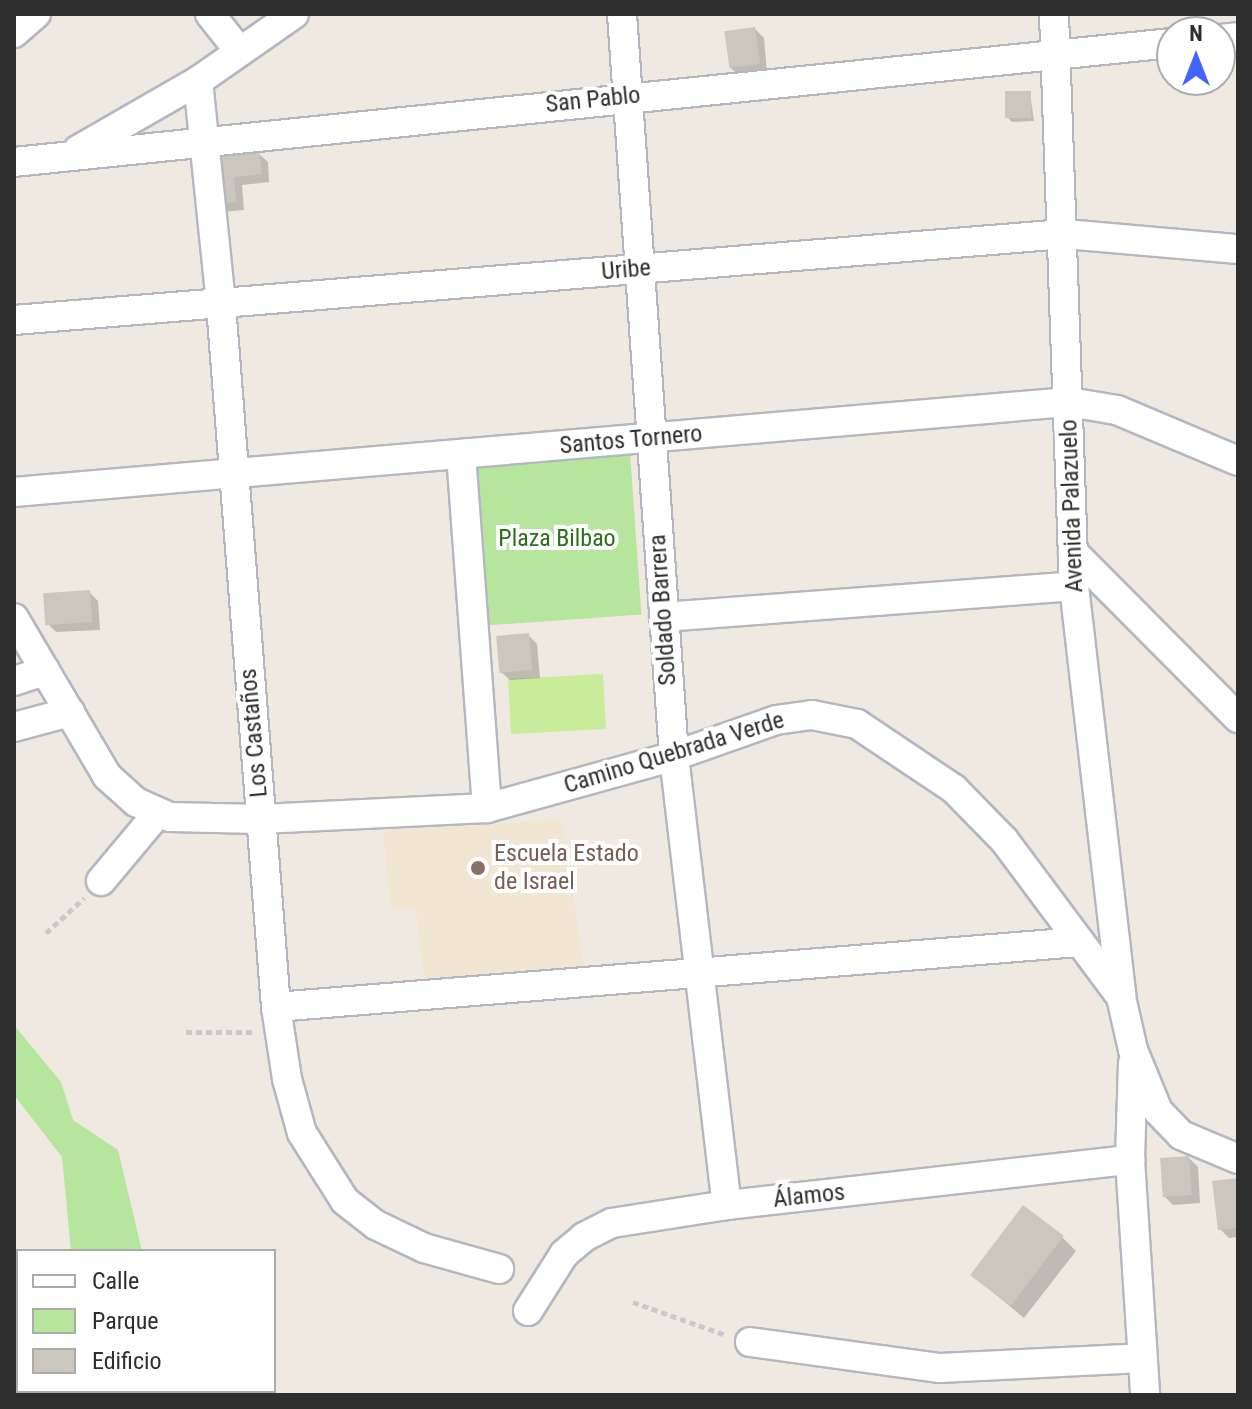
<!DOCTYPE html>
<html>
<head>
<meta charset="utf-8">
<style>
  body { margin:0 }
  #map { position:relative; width:1252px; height:1409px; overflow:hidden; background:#efe9e1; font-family:"Roboto Condensed",sans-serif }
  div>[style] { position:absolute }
  .education>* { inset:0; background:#f0e6d1 }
  .green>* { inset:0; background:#b6e59e; transform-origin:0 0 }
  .pitch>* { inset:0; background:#c9ec9a; transform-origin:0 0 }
  .shadow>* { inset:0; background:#0003 }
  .building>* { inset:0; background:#cbc7bf; transform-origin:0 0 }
  .path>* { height:5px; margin-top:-2.5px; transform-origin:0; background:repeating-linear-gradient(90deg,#c9c9c9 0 6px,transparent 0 10px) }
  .roads { filter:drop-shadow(2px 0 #b4b7c1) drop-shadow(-2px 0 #b4b7c1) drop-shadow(0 2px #b4b7c1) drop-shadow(0 -2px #b4b7c1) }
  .minor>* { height:28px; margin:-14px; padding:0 14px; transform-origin:14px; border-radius:14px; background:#fff }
  .dots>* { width:22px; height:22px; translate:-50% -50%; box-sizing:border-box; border:4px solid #fff; border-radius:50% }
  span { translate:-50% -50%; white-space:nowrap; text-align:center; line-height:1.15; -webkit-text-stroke:8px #fff; paint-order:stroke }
  .street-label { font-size:24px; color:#2e2e2e }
  .park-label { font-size:24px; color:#2c6e1b }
  .education-label { font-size:24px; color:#785e54 }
  .left { translate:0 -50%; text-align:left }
  .frame { position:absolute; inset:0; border:16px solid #2e2e2e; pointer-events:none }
  .legend { position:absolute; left:16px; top:1249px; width:260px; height:144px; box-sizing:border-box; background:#fff; border:2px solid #ababab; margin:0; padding:10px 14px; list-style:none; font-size:24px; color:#2e2e2e }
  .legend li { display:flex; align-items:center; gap:16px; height:40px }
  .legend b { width:40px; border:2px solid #ababab }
  .north { position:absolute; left:1156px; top:16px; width:80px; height:80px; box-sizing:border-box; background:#fff; border:2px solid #ababab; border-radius:50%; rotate:0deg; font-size:22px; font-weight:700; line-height:32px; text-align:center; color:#2e2e2e }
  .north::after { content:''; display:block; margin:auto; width:28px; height:36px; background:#4264fb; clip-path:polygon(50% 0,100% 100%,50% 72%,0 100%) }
</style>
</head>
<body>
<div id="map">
  <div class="education">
    <i style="clip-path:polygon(562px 820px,585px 976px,425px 987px,416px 907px,391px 909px,383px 830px)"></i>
  </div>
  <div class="green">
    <i style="left:630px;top:452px;width:163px;height:158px;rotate:86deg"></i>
    <i style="clip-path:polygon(14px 1025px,61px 1082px,73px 1120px,118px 1150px,142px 1251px,71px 1251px,62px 1157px,14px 1095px)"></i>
    <i style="clip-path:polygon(14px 1297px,18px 1391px,135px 1391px,14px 1395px)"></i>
  </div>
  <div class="pitch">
    <i style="left:603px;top:674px;width:55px;height:95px;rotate:87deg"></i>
  </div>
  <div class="shadow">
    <i style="clip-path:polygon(755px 29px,764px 38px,767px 73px,739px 76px,730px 67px)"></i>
    <i style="clip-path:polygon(1030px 93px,1034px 121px,1012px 122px,1008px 118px)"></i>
    <i style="clip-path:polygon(259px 154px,268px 162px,269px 182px,242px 185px,244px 210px,222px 212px,209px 158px)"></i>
    <i style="clip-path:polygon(89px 592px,98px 601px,100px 630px,56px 632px,47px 623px)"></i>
    <i style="clip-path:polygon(528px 635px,537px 644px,540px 678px,510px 680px,501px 672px)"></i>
    <i style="clip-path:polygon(1189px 1158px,1198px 1167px,1200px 1203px,1173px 1205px,1164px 1196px)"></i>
    <i style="clip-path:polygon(1238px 1181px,1238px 1237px,1229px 1238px,1220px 1229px)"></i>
    <i style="clip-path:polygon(1062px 1237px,1076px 1251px,1024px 1318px,972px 1275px)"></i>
  </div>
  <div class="building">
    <i style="left:755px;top:27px;width:37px;height:31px;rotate:82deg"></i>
    <i style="left:1031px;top:91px;width:27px;height:26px;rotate:90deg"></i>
    <i style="clip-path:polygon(259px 152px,262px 174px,234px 177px,236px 202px,211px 204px,207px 156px)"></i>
    <i style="left:90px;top:590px;width:32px;height:47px;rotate:86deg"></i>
    <i style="left:529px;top:633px;width:37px;height:33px;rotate:85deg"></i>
    <i style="left:1189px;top:1156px;width:39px;height:29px;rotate:86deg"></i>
    <i style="clip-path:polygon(1238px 1178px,1238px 1228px,1218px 1230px,1212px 1181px)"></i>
    <i style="left:1023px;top:1205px;width:51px;height:88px;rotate:37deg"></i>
  </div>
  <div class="path">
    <i style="left:46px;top:933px;width:52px;rotate:-42.6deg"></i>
    <i style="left:186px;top:1032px;width:68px"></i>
    <i style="left:633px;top:1302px;width:99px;rotate:19.5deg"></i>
  </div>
  <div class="roads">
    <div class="minor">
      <i style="left:210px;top:14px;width:48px;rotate:51.7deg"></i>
      <i style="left:622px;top:14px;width:744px;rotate:85.99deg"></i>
      <i style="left:674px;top:756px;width:452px;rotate:83.3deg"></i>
      <i style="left:1054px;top:14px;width:572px;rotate:88deg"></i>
      <i style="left:1074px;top:586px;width:411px;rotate:83.4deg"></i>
      <i style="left:14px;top:33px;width:29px;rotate:-41deg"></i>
      <i style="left:1220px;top:39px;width:18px;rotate:-6deg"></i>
      <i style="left:198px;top:81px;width:225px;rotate:84.1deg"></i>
      <i style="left:221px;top:305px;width:704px;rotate:85.52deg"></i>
      <i style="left:276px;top:1007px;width:73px;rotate:81.3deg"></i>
      <i style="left:287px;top:1079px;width:56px;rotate:74.5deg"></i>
      <i style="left:302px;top:1133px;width:80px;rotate:57.7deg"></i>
      <i style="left:345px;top:1201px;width:39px;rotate:38deg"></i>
      <i style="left:376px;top:1225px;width:53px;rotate:25.6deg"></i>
      <i style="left:424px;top:1248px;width:78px;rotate:15.6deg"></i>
      <i style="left:78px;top:150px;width:138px;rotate:-29.9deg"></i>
      <i style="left:198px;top:81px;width:117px;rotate:-34.9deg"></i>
      <i style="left:14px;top:162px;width:1164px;rotate:-5.87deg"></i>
      <i style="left:14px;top:320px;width:1055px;rotate:-4.68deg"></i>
      <i style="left:1065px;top:234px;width:174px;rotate:5deg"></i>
      <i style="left:461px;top:454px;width:355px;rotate:85.8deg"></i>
      <i style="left:14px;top:492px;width:1059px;rotate:-4.88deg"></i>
      <i style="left:1069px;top:402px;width:49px;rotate:9.5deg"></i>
      <i style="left:1117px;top:410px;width:131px;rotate:22.9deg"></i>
      <i style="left:1073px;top:552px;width:234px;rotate:45.2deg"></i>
      <i style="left:664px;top:617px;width:411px;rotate:-4.3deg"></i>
      <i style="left:14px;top:618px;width:183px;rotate:59.5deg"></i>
      <i style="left:107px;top:776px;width:39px;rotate:42deg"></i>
      <i style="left:136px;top:802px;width:37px;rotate:24deg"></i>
      <i style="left:170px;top:817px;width:91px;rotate:1.3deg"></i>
      <i style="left:261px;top:819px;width:226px;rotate:-2.8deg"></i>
      <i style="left:487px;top:808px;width:194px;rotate:-15.5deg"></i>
      <i style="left:674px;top:756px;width:108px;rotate:-19.4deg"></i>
      <i style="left:776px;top:720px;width:36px;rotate:-8deg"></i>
      <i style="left:812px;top:715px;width:46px;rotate:11.3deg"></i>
      <i style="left:857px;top:724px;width:117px;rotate:33.8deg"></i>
      <i style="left:954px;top:789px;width:71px;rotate:45.6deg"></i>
      <i style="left:1004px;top:840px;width:196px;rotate:53.3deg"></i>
      <i style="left:1121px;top:997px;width:54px;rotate:77.2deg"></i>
      <i style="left:1133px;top:1050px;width:66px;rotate:67.7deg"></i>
      <i style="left:1158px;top:1111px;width:33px;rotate:46deg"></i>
      <i style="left:1181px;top:1135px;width:62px;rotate:22.8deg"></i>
      <i style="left:14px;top:681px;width:33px;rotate:-18deg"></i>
      <i style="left:14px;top:727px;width:58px;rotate:-15deg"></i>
      <i style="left:101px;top:881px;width:87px;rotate:-50.1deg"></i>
      <i style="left:276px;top:1007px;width:806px;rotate:-4.63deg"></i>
      <i style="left:1133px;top:1063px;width:97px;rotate:91.8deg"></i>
      <i style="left:1130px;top:1160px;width:235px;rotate:86.3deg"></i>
      <i style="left:528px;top:1311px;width:67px;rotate:-57.7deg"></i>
      <i style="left:564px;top:1254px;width:26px;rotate:-40deg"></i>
      <i style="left:584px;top:1237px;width:31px;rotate:-27deg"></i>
      <i style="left:612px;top:1223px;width:116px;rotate:-8.9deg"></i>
      <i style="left:727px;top:1205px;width:406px;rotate:-6.4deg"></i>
      <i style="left:750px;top:1342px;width:192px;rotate:7.8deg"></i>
      <i style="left:940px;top:1368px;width:202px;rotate:-2.8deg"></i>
    </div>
  </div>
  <div class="dots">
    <i style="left:478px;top:868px;background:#8d6e63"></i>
  </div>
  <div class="street-label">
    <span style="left:593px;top:100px;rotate:-6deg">San Pablo</span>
    <span style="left:626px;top:270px;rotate:-5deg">Uribe</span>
    <span style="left:631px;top:440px;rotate:-5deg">Santos Tornero</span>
    <span style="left:1072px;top:506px;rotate:-92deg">Avenida Palazuelo</span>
    <span style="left:663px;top:610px;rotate:-94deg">Soldado Barrera</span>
    <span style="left:254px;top:733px;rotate:-95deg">Los Castaños</span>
    <span style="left:674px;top:753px;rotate:-17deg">Camino Quebrada Verde</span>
    <span style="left:809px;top:1196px;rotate:-6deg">Álamos</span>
  </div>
  <div class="park-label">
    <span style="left:557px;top:539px">Plaza Bilbao</span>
  </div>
  <div class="education-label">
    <span class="left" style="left:494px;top:868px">Escuela Estado<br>de Israel</span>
  </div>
  <div class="frame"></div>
  <ul class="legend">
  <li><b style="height:10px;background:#fff"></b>Calle</li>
  <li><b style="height:22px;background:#b6e59e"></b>Parque</li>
  <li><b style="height:22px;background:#cbc7bf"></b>Edificio</li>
  </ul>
  <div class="north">N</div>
</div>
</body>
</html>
